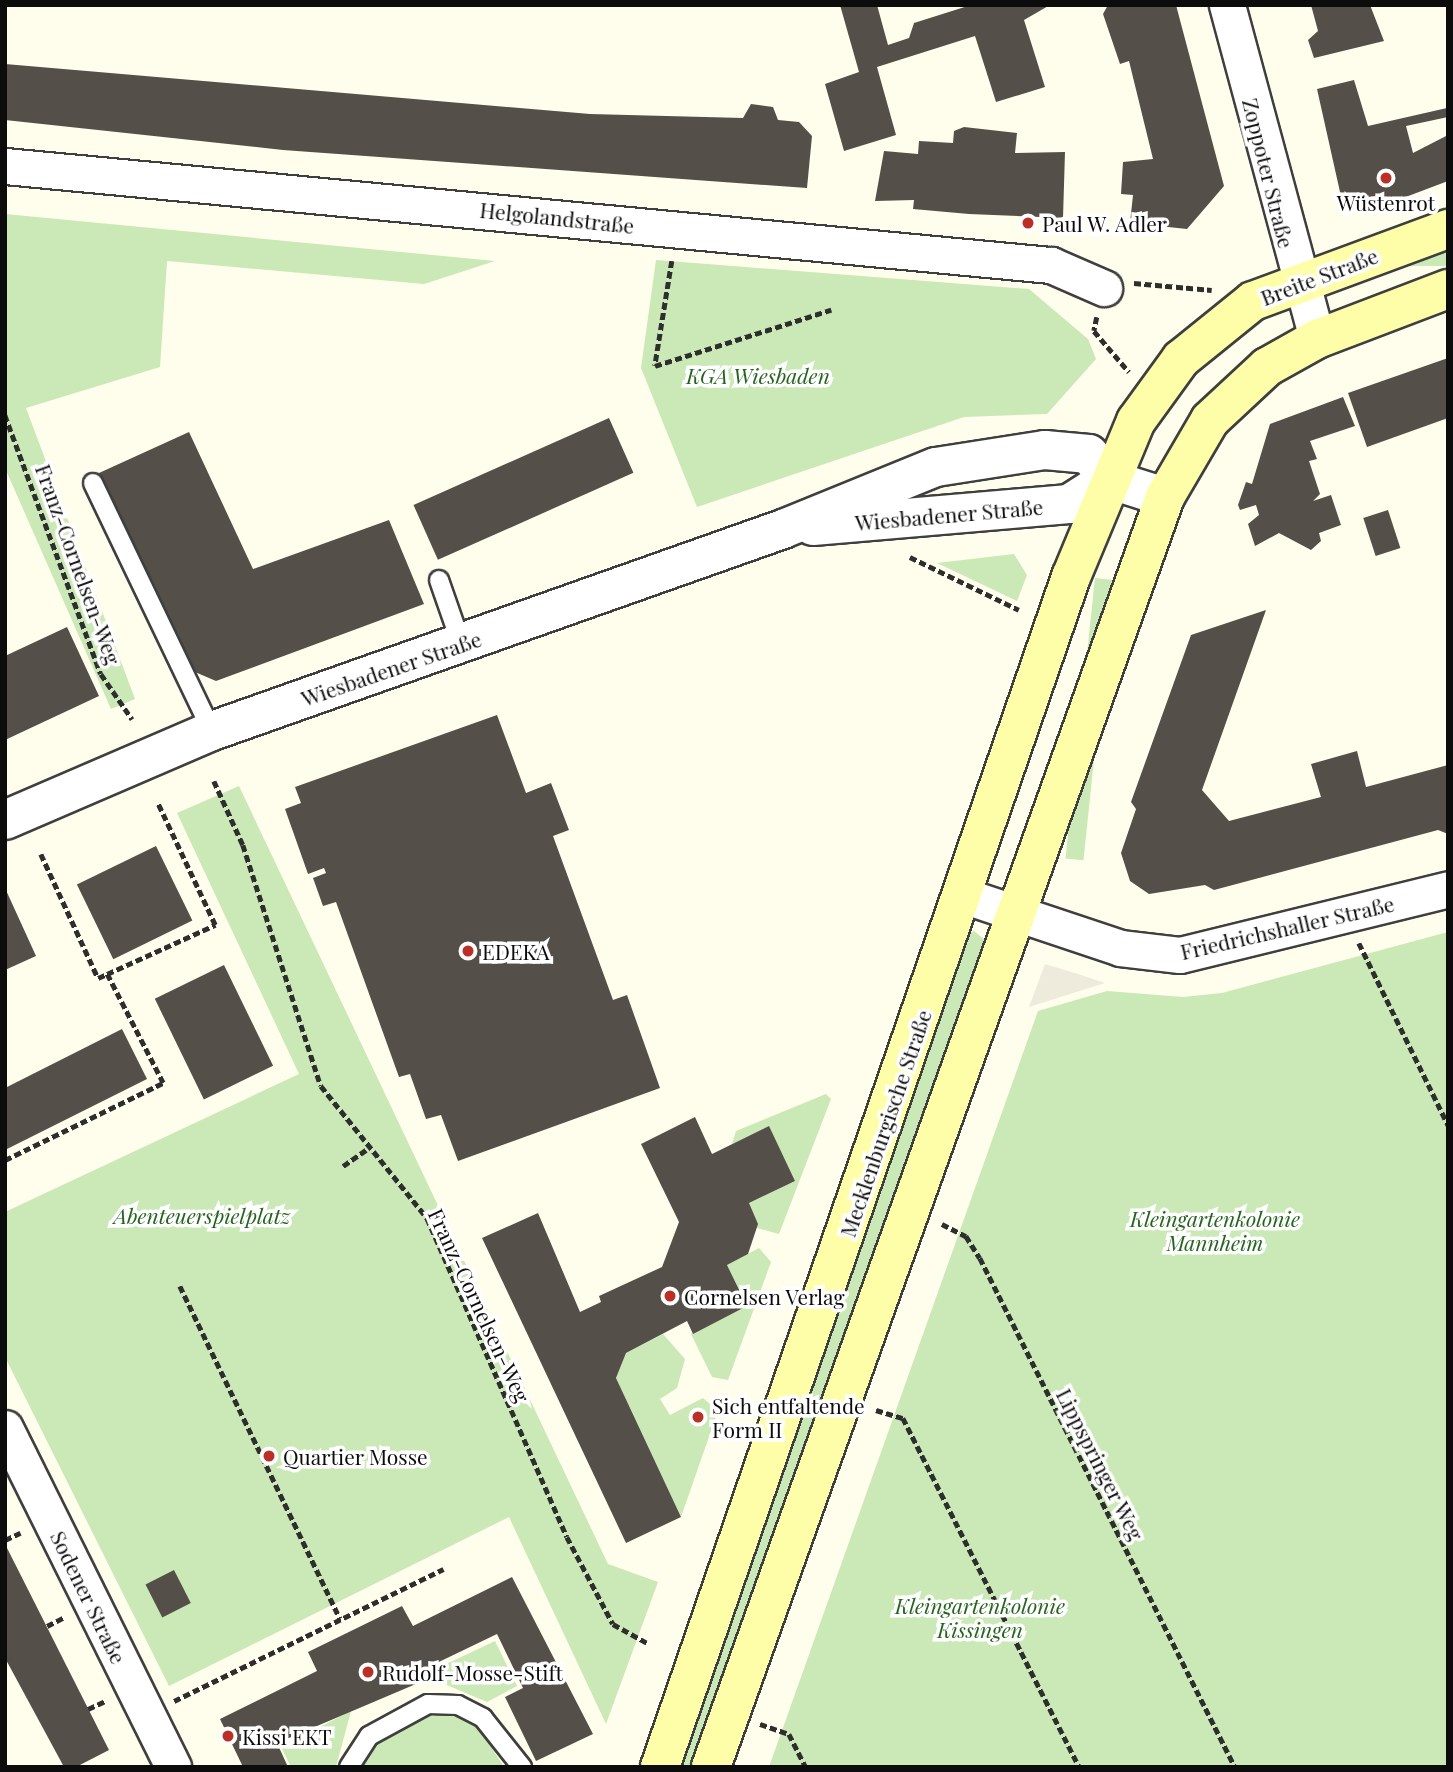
<!DOCTYPE html>
<html>
<head>
<meta charset="utf-8">
<style>
  body { margin:0 }
  #map { position:relative; width:1453px; height:1772px; overflow:hidden; background:#fffdec; font-family:"Playfair Display",serif }
  div>[style] { position:absolute }
  .green>* { inset:0; background:#cbe8b7; transform-origin:0 0 }
  .plaza>* { inset:0; background:#eeebdc }
  .building>* { inset:0; background:#554f49; transform-origin:0 0 }
  .path>* { height:4.5px; margin-top:-2.25px; transform-origin:0; background:repeating-linear-gradient(90deg,#2e2e2e 0 7px,transparent 0 10.5px) }
  .roads { filter:drop-shadow(2px 0 #3f3f3f) drop-shadow(-2px 0 #3f3f3f) drop-shadow(0 2px #3f3f3f) drop-shadow(0 -2px #3f3f3f) }
  .service>* { height:18px; margin:-9px; padding:0 9px; transform-origin:9px; border-radius:9px; background:#fff }
  .minor>* { height:35px; margin:-17.5px; padding:0 17.5px; transform-origin:17.5px; border-radius:17.5px; background:#fff }
  .tertiary>* { height:38px; margin:-19px; padding:0 19px; transform-origin:19px; border-radius:19px; background:#fff }
  .secondary>* { height:38px; margin:-19px; padding:0 19px; transform-origin:19px; border-radius:19px; background:#fefea8 }
  .dots>* { width:19px; height:19px; translate:-50% -50%; box-sizing:border-box; border:4px solid #fff; border-radius:50% }
  span { translate:-50% -50%; white-space:nowrap; text-align:center; line-height:1.15; -webkit-text-stroke:7px #fff; paint-order:stroke }
  .street-label { font-size:21px; color:#0c0c0c }
  .poi-label { font-size:21px; color:#0c0c0c }
  .left { translate:0 -50%; text-align:left }
  .park-label { font-size:21px; color:#25631e; font-style:italic }
  .frame { position:absolute; inset:0; border:7px solid #0c0c0c; pointer-events:none }
</style>
</head>
<body>
<div id="map">
  <div class="green">
    <i style="clip-path:polygon(5px 214px,495px 261px,424px 284px,167px 261px,160px 367px,26px 408px,135px 699px,111px 709px,5px 468px)"></i>
    <i style="left:1448px;top:249px;width:17px;height:78px;rotate:90deg"></i>
    <i style="clip-path:polygon(656px 260px,1029px 289px,1088px 339px,1096px 359px,1047px 414px,964px 417px,697px 507px,641px 368px)"></i>
    <i style="clip-path:polygon(1014px 554px,1027px 575px,1017px 601px,937px 563px)"></i>
    <i style="left:1095px;top:578px;width:18px;height:282px;rotate:6deg"></i>
    <i style="clip-path:polygon(239px 786px,608px 1564px,658px 1582px,606px 1724px,509px 1517px,169px 1686px,5px 1357px,5px 1212px,299px 1074px,177px 813px)"></i>
    <i style="clip-path:polygon(974px 931px,985px 940px,695px 1767px,678px 1767px,968px 934px)"></i>
    <i style="clip-path:polygon(1448px 932px,1448px 1767px,769px 1767px,1038px 1011px,1107px 991px,1183px 997px,1222px 993px)"></i>
    <i style="clip-path:polygon(826px 1094px,831px 1099px,779px 1234px,757px 1228px,749px 1203px,795px 1181px,769px 1127px,732px 1144px,736px 1131px)"></i>
    <i style="clip-path:polygon(759px 1248px,771px 1262px,728px 1380px,712px 1377px,691px 1334px,747px 1306px,727px 1265px)"></i>
    <i style="clip-path:polygon(663px 1334px,685px 1359px,677px 1388px,660px 1399px,670px 1415px,703px 1398px,718px 1411px,681px 1517px,616px 1378px,626px 1353px)"></i>
    <i style="clip-path:polygon(495px 1641px,517px 1686px,487px 1702px,423px 1675px)"></i>
    <i style="clip-path:polygon(351px 1711px,336px 1767px,291px 1767px,281px 1747px)"></i>
    <i style="clip-path:polygon(451px 1711px,474px 1720px,504px 1767px,355px 1767px,367px 1747px,429px 1714px)"></i>
  </div>
  <div class="plaza">
    <i style="clip-path:polygon(1045px 964px,1078px 974px,1105px 983px,1029px 1007px)"></i>
  </div>
  <div class="building">
    <i style="clip-path:polygon(840px 5px,877px 5px,888px 45px,909px 38px,914px 23px,971px 5px,1050px 5px,1024px 20px,1045px 87px,996px 102px,975px 36px,877px 67px,896px 135px,844px 151px,825px 84px,859px 72px)"></i>
    <i style="clip-path:polygon(1108px 5px,1176px 5px,1224px 186px,1187px 229px,1130px 223px,1133px 195px,1121px 194px,1123px 162px,1153px 159px,1129px 61px,1120px 64px,1103px 14px)"></i>
    <i style="clip-path:polygon(1311px 5px,1370px 5px,1384px 41px,1314px 58px,1308px 40px,1318px 31px)"></i>
    <i style="clip-path:polygon(5px 64px,590px 114px,743px 118px,751px 104px,773px 107px,778px 120px,799px 122px,812px 136px,807px 188px,283px 150px,5px 120px)"></i>
    <i style="clip-path:polygon(1354px 80px,1368px 126px,1447px 108px,1448px 117px,1406px 126px,1413px 153px,1448px 135px,1448px 181px,1366px 212px,1352px 210px,1340px 192px,1317px 89px)"></i>
    <i style="clip-path:polygon(964px 127px,1017px 133px,1015px 153px,1065px 152px,1063px 218px,969px 214px,913px 209px,914px 200px,875px 201px,884px 151px,918px 154px,919px 141px,953px 143px,954px 131px)"></i>
    <i style="clip-path:polygon(1448px 358px,1448px 418px,1367px 447px,1348px 393px)"></i>
    <i style="clip-path:polygon(1343px 397px,1355px 426px,1310px 441px,1317px 459px,1309px 461px,1320px 494px,1313px 501px,1331px 495px,1341px 525px,1319px 533px,1321px 541px,1311px 550px,1279px 533px,1255px 546px,1248px 524px,1259px 515px,1256px 505px,1240px 510px,1238px 505px,1246px 482px,1252px 484px,1270px 424px)"></i>
    <i style="left:609px;top:418px;width:60px;height:214px;rotate:66deg"></i>
    <i style="clip-path:polygon(189px 432px,253px 569px,389px 520px,424px 604px,216px 681px,195px 672px,99px 473px)"></i>
    <i style="left:1388px;top:510px;width:40px;height:26px;rotate:72deg"></i>
    <i style="clip-path:polygon(1266px 610px,1202px 790px,1229px 821px,1321px 797px,1311px 764px,1357px 751px,1366px 787px,1448px 765px,1448px 834px,1438px 830px,1214px 890px,1205px 885px,1149px 894px,1130px 881px,1121px 853px,1136px 809px,1131px 802px,1191px 635px)"></i>
    <i style="clip-path:polygon(67px 627px,99px 696px,5px 740px,5px 656px)"></i>
    <i style="clip-path:polygon(497px 715px,526px 793px,551px 783px,569px 830px,553px 836px,613px 1000px,627px 995px,660px 1088px,458px 1161px,441px 1115px,426px 1119px,410px 1074px,399px 1077px,336px 902px,323px 906px,313px 878px,326px 873px,324px 868px,308px 874px,285px 809px,301px 803px,295px 787px)"></i>
    <i style="left:156px;top:846px;width:83px;height:88px;rotate:64deg"></i>
    <i style="clip-path:polygon(5px 888px,36px 956px,5px 970px)"></i>
    <i style="left:224px;top:965px;width:112px;height:77px;rotate:64deg"></i>
    <i style="clip-path:polygon(122px 1029px,147px 1079px,5px 1150px,5px 1088px)"></i>
    <i style="clip-path:polygon(695px 1117px,712px 1154px,769px 1126px,795px 1181px,749px 1203px,758px 1224px,748px 1254px,727px 1265px,747px 1306px,693px 1334px,687px 1321px,626px 1353px,616px 1378px,681px 1517px,626px 1543px,482px 1238px,538px 1213px,580px 1312px,601px 1302px,599px 1296px,662px 1267px,679px 1222px,641px 1144px)"></i>
    <i style="clip-path:polygon(5px 1544px,109px 1750px,76px 1767px,64px 1767px,5px 1658px)"></i>
    <i style="left:174px;top:1570px;width:37px;height:32px;rotate:63deg"></i>
    <i style="clip-path:polygon(512px 1577px,593px 1734px,536px 1761px,505px 1697px,523px 1688px,497px 1634px,418px 1672px,423px 1681px,277px 1743px,288px 1767px,243px 1767px,220px 1719px,317px 1671px,308px 1652px,402px 1606px,413px 1626px)"></i>
  </div>
  <div class="path">
    <i style="left:672px;top:261px;width:106px;rotate:99.2deg"></i>
    <i style="left:655px;top:366px;width:185px;rotate:-17.7deg"></i>
    <i style="left:1134px;top:283px;width:78px;rotate:5.1deg"></i>
    <i style="left:1097px;top:317px;width:14px;rotate:102deg"></i>
    <i style="left:1094px;top:331px;width:54px;rotate:49.5deg"></i>
    <i style="left:5px;top:415px;width:276px;rotate:69.7deg"></i>
    <i style="left:101px;top:674px;width:55px;rotate:55.4deg"></i>
    <i style="left:910px;top:557px;width:121px;rotate:25.9deg"></i>
    <i style="left:214px;top:781px;width:70px;rotate:65.6deg"></i>
    <i style="left:243px;top:845px;width:253px;rotate:72.1deg"></i>
    <i style="left:321px;top:1086px;width:169px;rotate:51.2deg"></i>
    <i style="left:427px;top:1218px;width:348px;rotate:66.3deg"></i>
    <i style="left:567px;top:1537px;width:98px;rotate:62.1deg"></i>
    <i style="left:613px;top:1624px;width:39px;rotate:29deg"></i>
    <i style="left:41px;top:854px;width:136px;rotate:65.3deg"></i>
    <i style="left:98px;top:978px;width:10px;rotate:-24deg"></i>
    <i style="left:1359px;top:943px;width:203px;rotate:63.9deg"></i>
    <i style="left:5px;top:1160px;width:176px;rotate:-26deg"></i>
    <i style="left:163px;top:1083px;width:123px;rotate:-117.2deg"></i>
    <i style="left:107px;top:974px;width:119px;rotate:-24.4deg"></i>
    <i style="left:215px;top:925px;width:134px;rotate:-115.2deg"></i>
    <i style="left:343px;top:1166px;width:28px;rotate:-35deg"></i>
    <i style="left:942px;top:1224px;width:27px;rotate:27deg"></i>
    <i style="left:966px;top:1236px;width:26px;rotate:58deg"></i>
    <i style="left:980px;top:1258px;width:569px;rotate:63.39deg"></i>
    <i style="left:180px;top:1286px;width:369px;rotate:64.3deg"></i>
    <i style="left:876px;top:1410px;width:28px;rotate:17deg"></i>
    <i style="left:903px;top:1418px;width:391px;rotate:63.2deg"></i>
    <i style="left:5px;top:1540px;width:17px;rotate:-25deg"></i>
    <i style="left:47px;top:1626px;width:20px;rotate:-27deg"></i>
    <i style="left:174px;top:1701px;width:300px;rotate:-26.1deg"></i>
    <i style="left:88px;top:1709px;width:19px;rotate:-25deg"></i>
    <i style="left:760px;top:1724px;width:31px;rotate:19deg"></i>
    <i style="left:789px;top:1734px;width:37px;rotate:63deg"></i>
  </div>
  <div class="roads">
    <div class="service">
      <i style="left:93px;top:483px;width:275px;rotate:64.4deg"></i>
      <i style="left:439px;top:580px;width:67px;rotate:70.8deg"></i>
      <i style="left:349px;top:1767px;width:37px;rotate:-57deg"></i>
      <i style="left:369px;top:1736px;width:67px;rotate:-28.5deg"></i>
      <i style="left:428px;top:1704px;width:30px;rotate:2deg"></i>
      <i style="left:458px;top:1705px;width:28px;rotate:27deg"></i>
      <i style="left:483px;top:1718px;width:63px;rotate:51.5deg"></i>
    </div>
    <div class="minor">
      <i style="left:1227px;top:5px;width:346px;rotate:74.9deg"></i>
      <i style="left:5px;top:166px;width:1051px;rotate:5.41deg"></i>
      <i style="left:1051px;top:265px;width:58px;rotate:23.5deg"></i>
      <i style="left:965px;top:896px;width:163px;rotate:18.5deg"></i>
      <i style="left:1120px;top:948px;width:60px;rotate:6.7deg"></i>
      <i style="left:1180px;top:955px;width:276px;rotate:-13.8deg"></i>
      <i style="left:5px;top:1428px;width:378px;rotate:63.6deg"></i>
    </div>
    <div class="tertiary">
      <i style="left:813px;top:526px;width:257px;rotate:-4.9deg"></i>
      <i style="left:1069px;top:504px;width:46px;rotate:-32.7deg"></i>
      <i style="left:5px;top:820px;width:225px;rotate:-23.3deg"></i>
      <i style="left:212px;top:731px;width:606px;rotate:-19.48deg"></i>
      <i style="left:783px;top:529px;width:165px;rotate:-22.1deg"></i>
      <i style="left:936px;top:467px;width:110px;rotate:-8.9deg"></i>
      <i style="left:1045px;top:450px;width:44px;rotate:5.2deg"></i>
      <i style="left:1089px;top:454px;width:31px;rotate:53deg"></i>
      <i style="left:1108px;top:479px;width:60px;rotate:17.5deg"></i>
    </div>
    <div class="secondary">
      <i style="left:660px;top:1767px;width:1259px;rotate:-70.95deg"></i>
      <i style="left:1071px;top:577px;width:169px;rotate:-67.4deg"></i>
      <i style="left:1136px;top:421px;width:77px;rotate:-54deg"></i>
      <i style="left:1181px;top:359px;width:92px;rotate:-38.9deg"></i>
      <i style="left:1253px;top:301px;width:208px;rotate:-20.3deg"></i>
      <i style="left:711px;top:1767px;width:1349px;rotate:-70.33deg"></i>
      <i style="left:1165px;top:497px;width:89px;rotate:-59.7deg"></i>
      <i style="left:1210px;top:420px;width:78px;rotate:-42.9deg"></i>
      <i style="left:1267px;top:367px;width:57px;rotate:-29.2deg"></i>
      <i style="left:1317px;top:339px;width:140px;rotate:-20.9deg"></i>
    </div>
  </div>
  <div class="dots">
    <i style="left:1386px;top:178px;background:#ba3027"></i>
    <i style="left:1028px;top:223px;background:#ba3027"></i>
    <i style="left:468px;top:951px;background:#ba3027"></i>
    <i style="left:670px;top:1296px;background:#ba3027"></i>
    <i style="left:698px;top:1417px;background:#ba3027"></i>
    <i style="left:269px;top:1456px;background:#ba3027"></i>
    <i style="left:368px;top:1672px;background:#ba3027"></i>
    <i style="left:228px;top:1736px;background:#ba3027"></i>
  </div>
  <div class="street-label">
    <span style="left:1269px;top:173px;rotate:76deg">Zoppoter Straße</span>
    <span style="left:557px;top:217px;rotate:6deg">Helgolandstraße</span>
    <span style="left:1319px;top:276px;rotate:-21deg">Breite Straße</span>
    <span style="left:949px;top:514px;rotate:-5deg">Wiesbadener Straße</span>
    <span style="left:79px;top:564px;rotate:70deg">Franz-Cornelsen-Weg</span>
    <span style="left:391px;top:668px;rotate:-19deg">Wiesbadener Straße</span>
    <span style="left:1287px;top:927px;rotate:-13deg">Friedrichshaller Straße</span>
    <span style="left:885px;top:1123px;rotate:-71deg">Mecklenburgische Straße</span>
    <span style="left:480px;top:1305px;rotate:65deg">Franz-Cornelsen-Weg</span>
    <span style="left:1101px;top:1464px;rotate:63deg">Lippspringer Weg</span>
    <span style="left:89px;top:1597px;rotate:64deg">Sodener Straße</span>
  </div>
  <div class="poi-label">
    <span style="left:1386px;top:202px">Wüstenrot</span>
    <span class="left" style="left:1042px;top:223px">Paul W. Adler</span>
    <span class="left" style="left:482px;top:951px">EDEKA</span>
    <span class="left" style="left:684px;top:1296px">Cornelsen Verlag</span>
    <span class="left" style="left:712px;top:1417px">Sich entfaltende<br>Form II</span>
    <span class="left" style="left:283px;top:1456px">Quartier Mosse</span>
    <span class="left" style="left:382px;top:1672px">Rudolf-Mosse-Stift</span>
    <span class="left" style="left:242px;top:1736px">Kissi EKT</span>
  </div>
  <div class="park-label">
    <span style="left:758px;top:375px">KGA Wiesbaden</span>
    <span style="left:202px;top:1215px">Abenteuerspielplatz</span>
    <span style="left:1215px;top:1230px">Kleingartenkolonie<br>Mannheim</span>
    <span style="left:980px;top:1617px">Kleingartenkolonie<br>Kissingen</span>
  </div>
  <div class="frame"></div>
</div>
</body>
</html>
